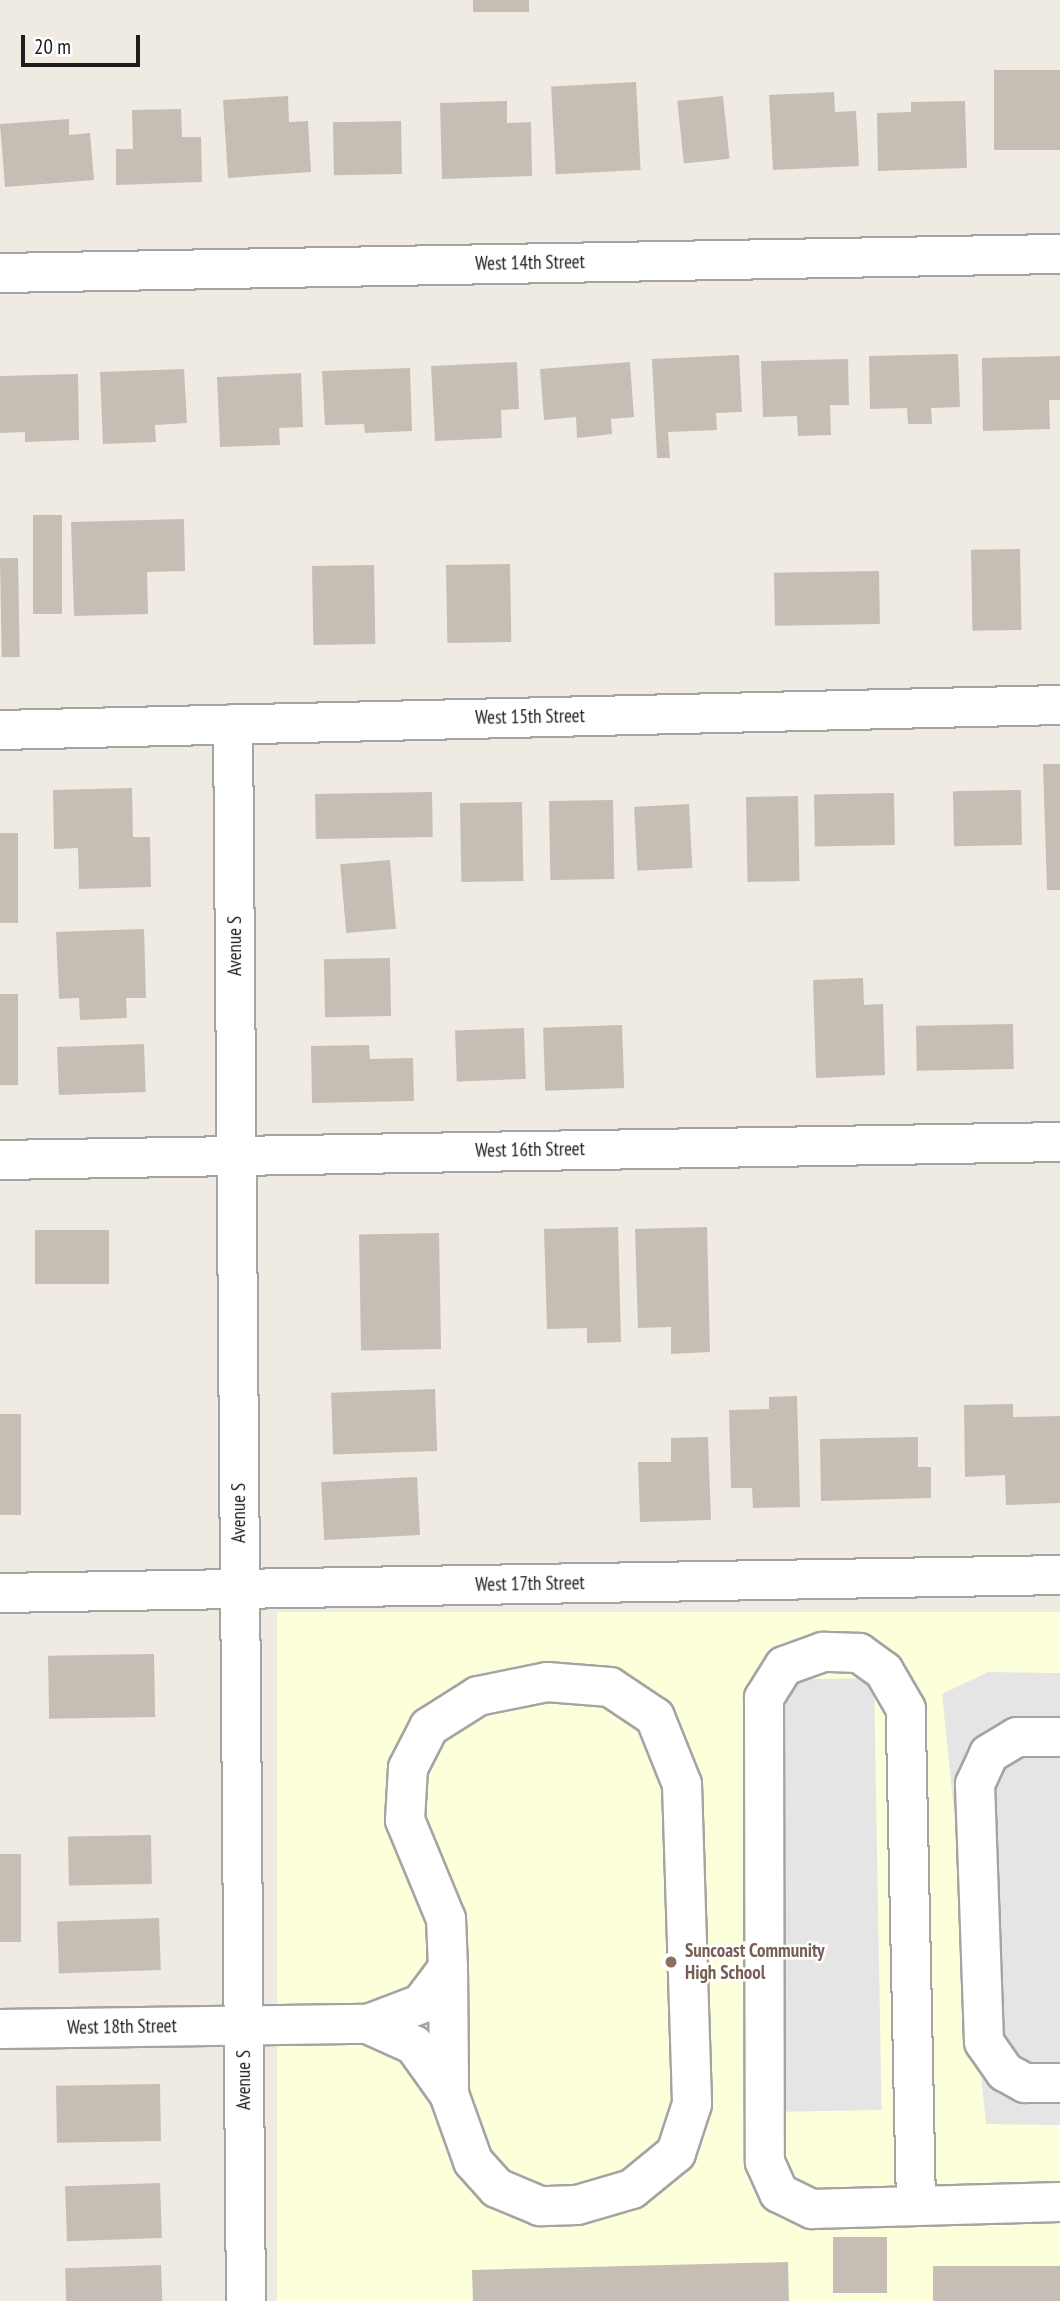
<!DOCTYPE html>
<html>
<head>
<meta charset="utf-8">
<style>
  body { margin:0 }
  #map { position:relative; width:1060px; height:2301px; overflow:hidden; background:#efebe2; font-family:"PT Sans Narrow",sans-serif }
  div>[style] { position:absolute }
  .education>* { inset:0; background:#fdffda; transform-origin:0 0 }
  .parking>* { inset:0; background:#e5e5e5; transform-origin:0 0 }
  .building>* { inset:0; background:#c6beb5; transform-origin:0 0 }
  .roads { filter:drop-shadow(2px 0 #a4a4a4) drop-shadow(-2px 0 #a4a4a4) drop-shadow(0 2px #a4a4a4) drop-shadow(0 -2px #a4a4a4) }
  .minor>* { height:38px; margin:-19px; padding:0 19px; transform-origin:19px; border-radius:19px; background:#fff }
  .dots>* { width:19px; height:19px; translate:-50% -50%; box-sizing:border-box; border:4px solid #fff; border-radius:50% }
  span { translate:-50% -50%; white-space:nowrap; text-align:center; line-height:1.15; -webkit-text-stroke:5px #fff; paint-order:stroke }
  .street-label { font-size:19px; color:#1d1d1d }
  .education-label { font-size:19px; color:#785e54; font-weight:700 }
  .left { translate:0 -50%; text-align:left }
  .scale { position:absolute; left:21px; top:35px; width:119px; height:32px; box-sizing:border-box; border:4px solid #1d1d1d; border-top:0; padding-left:9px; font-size:21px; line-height:24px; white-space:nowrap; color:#1d1d1d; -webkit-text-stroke:5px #fff; paint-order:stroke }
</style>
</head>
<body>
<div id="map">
  <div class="education">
    <i style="left:1060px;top:1612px;width:689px;height:783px;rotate:90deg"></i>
  </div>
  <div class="parking">
    <i style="clip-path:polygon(988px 1672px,1060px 1673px,1060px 2125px,986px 2124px,942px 1694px)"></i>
    <i style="left:874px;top:1678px;width:432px;height:99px;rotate:89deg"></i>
  </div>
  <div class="building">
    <i style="left:473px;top:0;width:56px;height:12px"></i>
    <i style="left:1060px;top:70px;width:80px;height:66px;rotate:90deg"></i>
    <i style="left:636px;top:82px;width:88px;height:85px;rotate:87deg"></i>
    <i style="clip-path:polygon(834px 92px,835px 112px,856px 111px,859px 166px,773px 170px,769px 95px)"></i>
    <i style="clip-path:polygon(288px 96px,289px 122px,308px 121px,311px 172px,228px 178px,223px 100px)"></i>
    <i style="left:723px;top:96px;width:63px;height:46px;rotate:84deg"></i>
    <i style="clip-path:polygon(507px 101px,507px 123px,531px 122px,532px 176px,442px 179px,440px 103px)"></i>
    <i style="clip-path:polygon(965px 101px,967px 168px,878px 171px,877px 113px,911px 112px,911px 102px)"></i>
    <i style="clip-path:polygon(181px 109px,182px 137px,201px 137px,202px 182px,116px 185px,116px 149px,133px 149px,132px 110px)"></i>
    <i style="clip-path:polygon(69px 119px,69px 135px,90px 133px,94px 180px,5px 187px,0 124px)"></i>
    <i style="left:401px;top:121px;width:53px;height:68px;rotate:89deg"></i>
    <i style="clip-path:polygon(958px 354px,960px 407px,931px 408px,932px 424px,908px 424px,907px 408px,870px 409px,869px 356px)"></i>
    <i style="clip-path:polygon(739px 355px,742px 412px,716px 413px,717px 430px,668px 432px,670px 458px,657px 458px,652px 359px)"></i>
    <i style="clip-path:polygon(1060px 356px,1060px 400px,1049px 400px,1050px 429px,983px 431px,982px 358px)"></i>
    <i style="clip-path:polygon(848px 359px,849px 405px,830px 405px,831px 435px,798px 436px,797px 416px,763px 417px,761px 361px)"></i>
    <i style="clip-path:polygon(517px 362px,519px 409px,501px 410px,502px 438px,435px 441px,431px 366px)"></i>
    <i style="clip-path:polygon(630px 362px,634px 417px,611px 419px,612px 434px,577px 438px,576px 417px,544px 420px,540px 369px)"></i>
    <i style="clip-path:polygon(410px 368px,412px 431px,365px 433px,364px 424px,325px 425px,322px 371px)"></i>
    <i style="clip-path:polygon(184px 369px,187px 423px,155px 425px,156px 442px,103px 444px,100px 372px)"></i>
    <i style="clip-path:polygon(301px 373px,303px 427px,279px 428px,280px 445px,220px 447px,217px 377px)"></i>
    <i style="clip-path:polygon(78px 374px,79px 440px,25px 442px,25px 432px,0 433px,0 376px)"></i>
    <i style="left:33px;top:515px;width:29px;height:99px"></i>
    <i style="clip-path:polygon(184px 519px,185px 571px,147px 572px,148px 614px,74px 616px,71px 522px)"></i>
    <i style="left:1020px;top:549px;width:81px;height:49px;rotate:89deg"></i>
    <i style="left:18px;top:558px;width:99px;height:18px;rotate:89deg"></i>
    <i style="left:510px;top:564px;width:78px;height:64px;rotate:89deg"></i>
    <i style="left:374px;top:565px;width:79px;height:62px;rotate:89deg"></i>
    <i style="left:879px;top:571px;width:53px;height:105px;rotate:89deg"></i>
    <i style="clip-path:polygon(1043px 764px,1060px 764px,1060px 890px,1047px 890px)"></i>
    <i style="clip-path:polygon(132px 788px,133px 837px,150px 837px,151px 887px,79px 889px,78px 848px,54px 849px,53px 790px)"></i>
    <i style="left:1021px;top:790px;width:55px;height:68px;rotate:89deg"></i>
    <i style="left:432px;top:792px;width:45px;height:117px;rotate:89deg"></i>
    <i style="left:894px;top:793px;width:52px;height:80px;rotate:89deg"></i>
    <i style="left:798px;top:796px;width:85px;height:52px;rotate:89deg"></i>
    <i style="left:613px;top:800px;width:79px;height:64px;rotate:89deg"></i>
    <i style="left:522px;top:802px;width:79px;height:62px;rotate:89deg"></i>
    <i style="left:689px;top:804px;width:64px;height:55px;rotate:87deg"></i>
    <i style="left:0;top:833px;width:18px;height:90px"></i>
    <i style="left:390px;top:860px;width:69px;height:50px;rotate:85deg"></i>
    <i style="clip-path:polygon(144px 929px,146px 998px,126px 998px,127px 1018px,80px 1020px,79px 998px,59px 999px,56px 932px)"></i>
    <i style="left:390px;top:958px;width:58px;height:66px;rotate:89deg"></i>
    <i style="clip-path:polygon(863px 978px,864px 1005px,883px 1004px,885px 1075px,816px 1078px,813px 980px)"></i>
    <i style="left:0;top:994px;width:18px;height:91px"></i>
    <i style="left:1013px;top:1024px;width:45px;height:97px;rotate:89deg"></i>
    <i style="left:622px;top:1025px;width:63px;height:79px;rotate:88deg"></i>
    <i style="left:524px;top:1028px;width:51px;height:69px;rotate:88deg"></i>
    <i style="left:144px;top:1044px;width:48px;height:87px;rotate:88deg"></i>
    <i style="clip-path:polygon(369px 1045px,370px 1059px,413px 1058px,414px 1101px,312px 1103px,311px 1046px)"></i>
    <i style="clip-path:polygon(618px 1227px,621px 1342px,587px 1343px,587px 1328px,547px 1329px,544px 1229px)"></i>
    <i style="clip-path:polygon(707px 1227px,710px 1352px,671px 1354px,671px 1327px,638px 1328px,635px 1229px)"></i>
    <i style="left:109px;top:1230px;width:54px;height:74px;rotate:90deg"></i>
    <i style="left:439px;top:1233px;width:116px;height:80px;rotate:89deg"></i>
    <i style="left:435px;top:1389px;width:62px;height:104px;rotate:88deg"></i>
    <i style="clip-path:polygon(797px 1396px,800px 1507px,753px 1508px,752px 1488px,731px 1488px,729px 1410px,769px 1409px,769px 1397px)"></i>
    <i style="clip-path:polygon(1013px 1404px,1013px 1417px,1060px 1416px,1060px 1503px,1006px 1505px,1005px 1475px,965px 1477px,964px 1405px)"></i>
    <i style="left:0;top:1414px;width:21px;height:101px"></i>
    <i style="clip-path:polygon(708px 1437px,711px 1520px,640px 1522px,638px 1462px,671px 1462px,671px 1438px)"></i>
    <i style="clip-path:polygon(918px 1437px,918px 1467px,931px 1467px,931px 1498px,821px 1501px,820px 1439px)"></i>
    <i style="left:417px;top:1477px;width:58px;height:96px;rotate:87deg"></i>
    <i style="left:154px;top:1654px;width:63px;height:106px;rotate:89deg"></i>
    <i style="left:151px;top:1835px;width:49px;height:83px;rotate:89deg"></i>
    <i style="left:0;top:1854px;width:21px;height:88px"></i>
    <i style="left:159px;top:1918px;width:52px;height:102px;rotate:88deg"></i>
    <i style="left:160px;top:2084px;width:57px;height:104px;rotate:89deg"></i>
    <i style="left:160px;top:2183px;width:55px;height:95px;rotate:88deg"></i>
    <i style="left:833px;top:2237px;width:54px;height:56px"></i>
    <i style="clip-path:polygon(788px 2262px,789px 2301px,473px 2301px,472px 2270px)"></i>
    <i style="left:161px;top:2265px;width:36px;height:96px;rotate:88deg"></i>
    <i style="left:1060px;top:2266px;width:35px;height:127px;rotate:90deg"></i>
  </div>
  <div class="roads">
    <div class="minor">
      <i style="left:0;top:273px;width:1060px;rotate:-1.03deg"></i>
      <i style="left:233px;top:724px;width:1577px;rotate:89.53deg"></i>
      <i style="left:0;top:730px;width:1060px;rotate:-1.35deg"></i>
      <i style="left:0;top:1160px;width:1060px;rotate:-0.97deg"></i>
      <i style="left:0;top:1593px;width:1060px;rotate:-0.97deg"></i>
      <i style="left:1060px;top:1737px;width:43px;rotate:180deg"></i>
      <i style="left:1017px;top:1737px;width:33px;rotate:149deg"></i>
      <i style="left:989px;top:1754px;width:33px;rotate:115deg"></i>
      <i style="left:975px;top:1784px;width:258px;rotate:88deg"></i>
      <i style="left:984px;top:2042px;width:37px;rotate:55deg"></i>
      <i style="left:1005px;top:2072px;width:23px;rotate:29deg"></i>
      <i style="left:1025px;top:2083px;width:35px"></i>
      <i style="left:448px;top:1968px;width:126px;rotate:89.5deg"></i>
      <i style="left:0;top:2029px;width:368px;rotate:-0.8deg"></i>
      <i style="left:368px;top:2024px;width:57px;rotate:-20.7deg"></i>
      <i style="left:421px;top:2004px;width:45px;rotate:-53.1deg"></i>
      <i style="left:448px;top:1968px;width:49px;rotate:-92.3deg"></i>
      <i style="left:446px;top:1919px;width:107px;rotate:-112.5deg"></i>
      <i style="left:405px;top:1820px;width:52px;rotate:-86.7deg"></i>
      <i style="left:408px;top:1768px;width:46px;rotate:-62.9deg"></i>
      <i style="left:429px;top:1727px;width:58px;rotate:-32.3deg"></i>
      <i style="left:478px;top:1696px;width:70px;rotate:-11.5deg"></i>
      <i style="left:547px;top:1682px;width:63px;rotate:4.5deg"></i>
      <i style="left:610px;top:1687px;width:54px;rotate:33.7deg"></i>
      <i style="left:655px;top:1717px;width:72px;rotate:68.1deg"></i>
      <i style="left:682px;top:1784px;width:320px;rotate:88.2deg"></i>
      <i style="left:692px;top:2104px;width:52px;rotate:108.1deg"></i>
      <i style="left:676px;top:2153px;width:57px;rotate:140.7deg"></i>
      <i style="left:632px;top:2189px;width:57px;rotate:163.8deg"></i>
      <i style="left:577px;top:2205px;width:37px;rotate:178deg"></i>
      <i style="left:540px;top:2206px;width:47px;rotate:-157.3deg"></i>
      <i style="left:497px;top:2188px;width:36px;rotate:-132deg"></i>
      <i style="left:473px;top:2161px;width:71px;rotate:-109.7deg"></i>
      <i style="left:449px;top:2094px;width:60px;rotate:-125.5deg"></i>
      <i style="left:414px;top:2045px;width:51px;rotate:-155.5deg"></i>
      <i style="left:916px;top:2205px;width:496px;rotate:-91.2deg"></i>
      <i style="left:906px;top:1709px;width:44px;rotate:-120.1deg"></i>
      <i style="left:884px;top:1671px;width:31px;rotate:-144deg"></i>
      <i style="left:859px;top:1653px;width:36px;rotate:-178deg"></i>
      <i style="left:823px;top:1652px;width:41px;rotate:160.3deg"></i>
      <i style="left:784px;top:1666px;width:38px;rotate:122deg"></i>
      <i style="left:764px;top:1698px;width:464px;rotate:89.9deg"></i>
      <i style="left:765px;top:2162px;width:34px;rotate:66deg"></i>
      <i style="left:779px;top:2193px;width:37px;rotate:26deg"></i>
      <i style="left:812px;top:2209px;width:248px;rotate:-1.6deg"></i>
    </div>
  </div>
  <div class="dots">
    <i style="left:671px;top:1962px;background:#8d6e63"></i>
  </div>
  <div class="street-label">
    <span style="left:530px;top:263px;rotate:-1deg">West 14th Street</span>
    <span style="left:530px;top:717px;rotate:-1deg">West 15th Street</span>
    <span style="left:235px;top:946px;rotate:-90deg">Avenue S</span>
    <span style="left:530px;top:1150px;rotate:-1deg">West 16th Street</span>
    <span style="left:239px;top:1513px;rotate:-90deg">Avenue S</span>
    <span style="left:530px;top:1584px;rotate:-1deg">West 17th Street</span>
    <span style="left:122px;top:2027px;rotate:-1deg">West 18th Street</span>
    <span style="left:244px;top:2080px;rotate:-90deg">Avenue S</span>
  </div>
  <div class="education-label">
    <span class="left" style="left:685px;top:1962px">Suncoast Community<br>High School</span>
  </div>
  <div class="scale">20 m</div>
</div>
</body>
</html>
